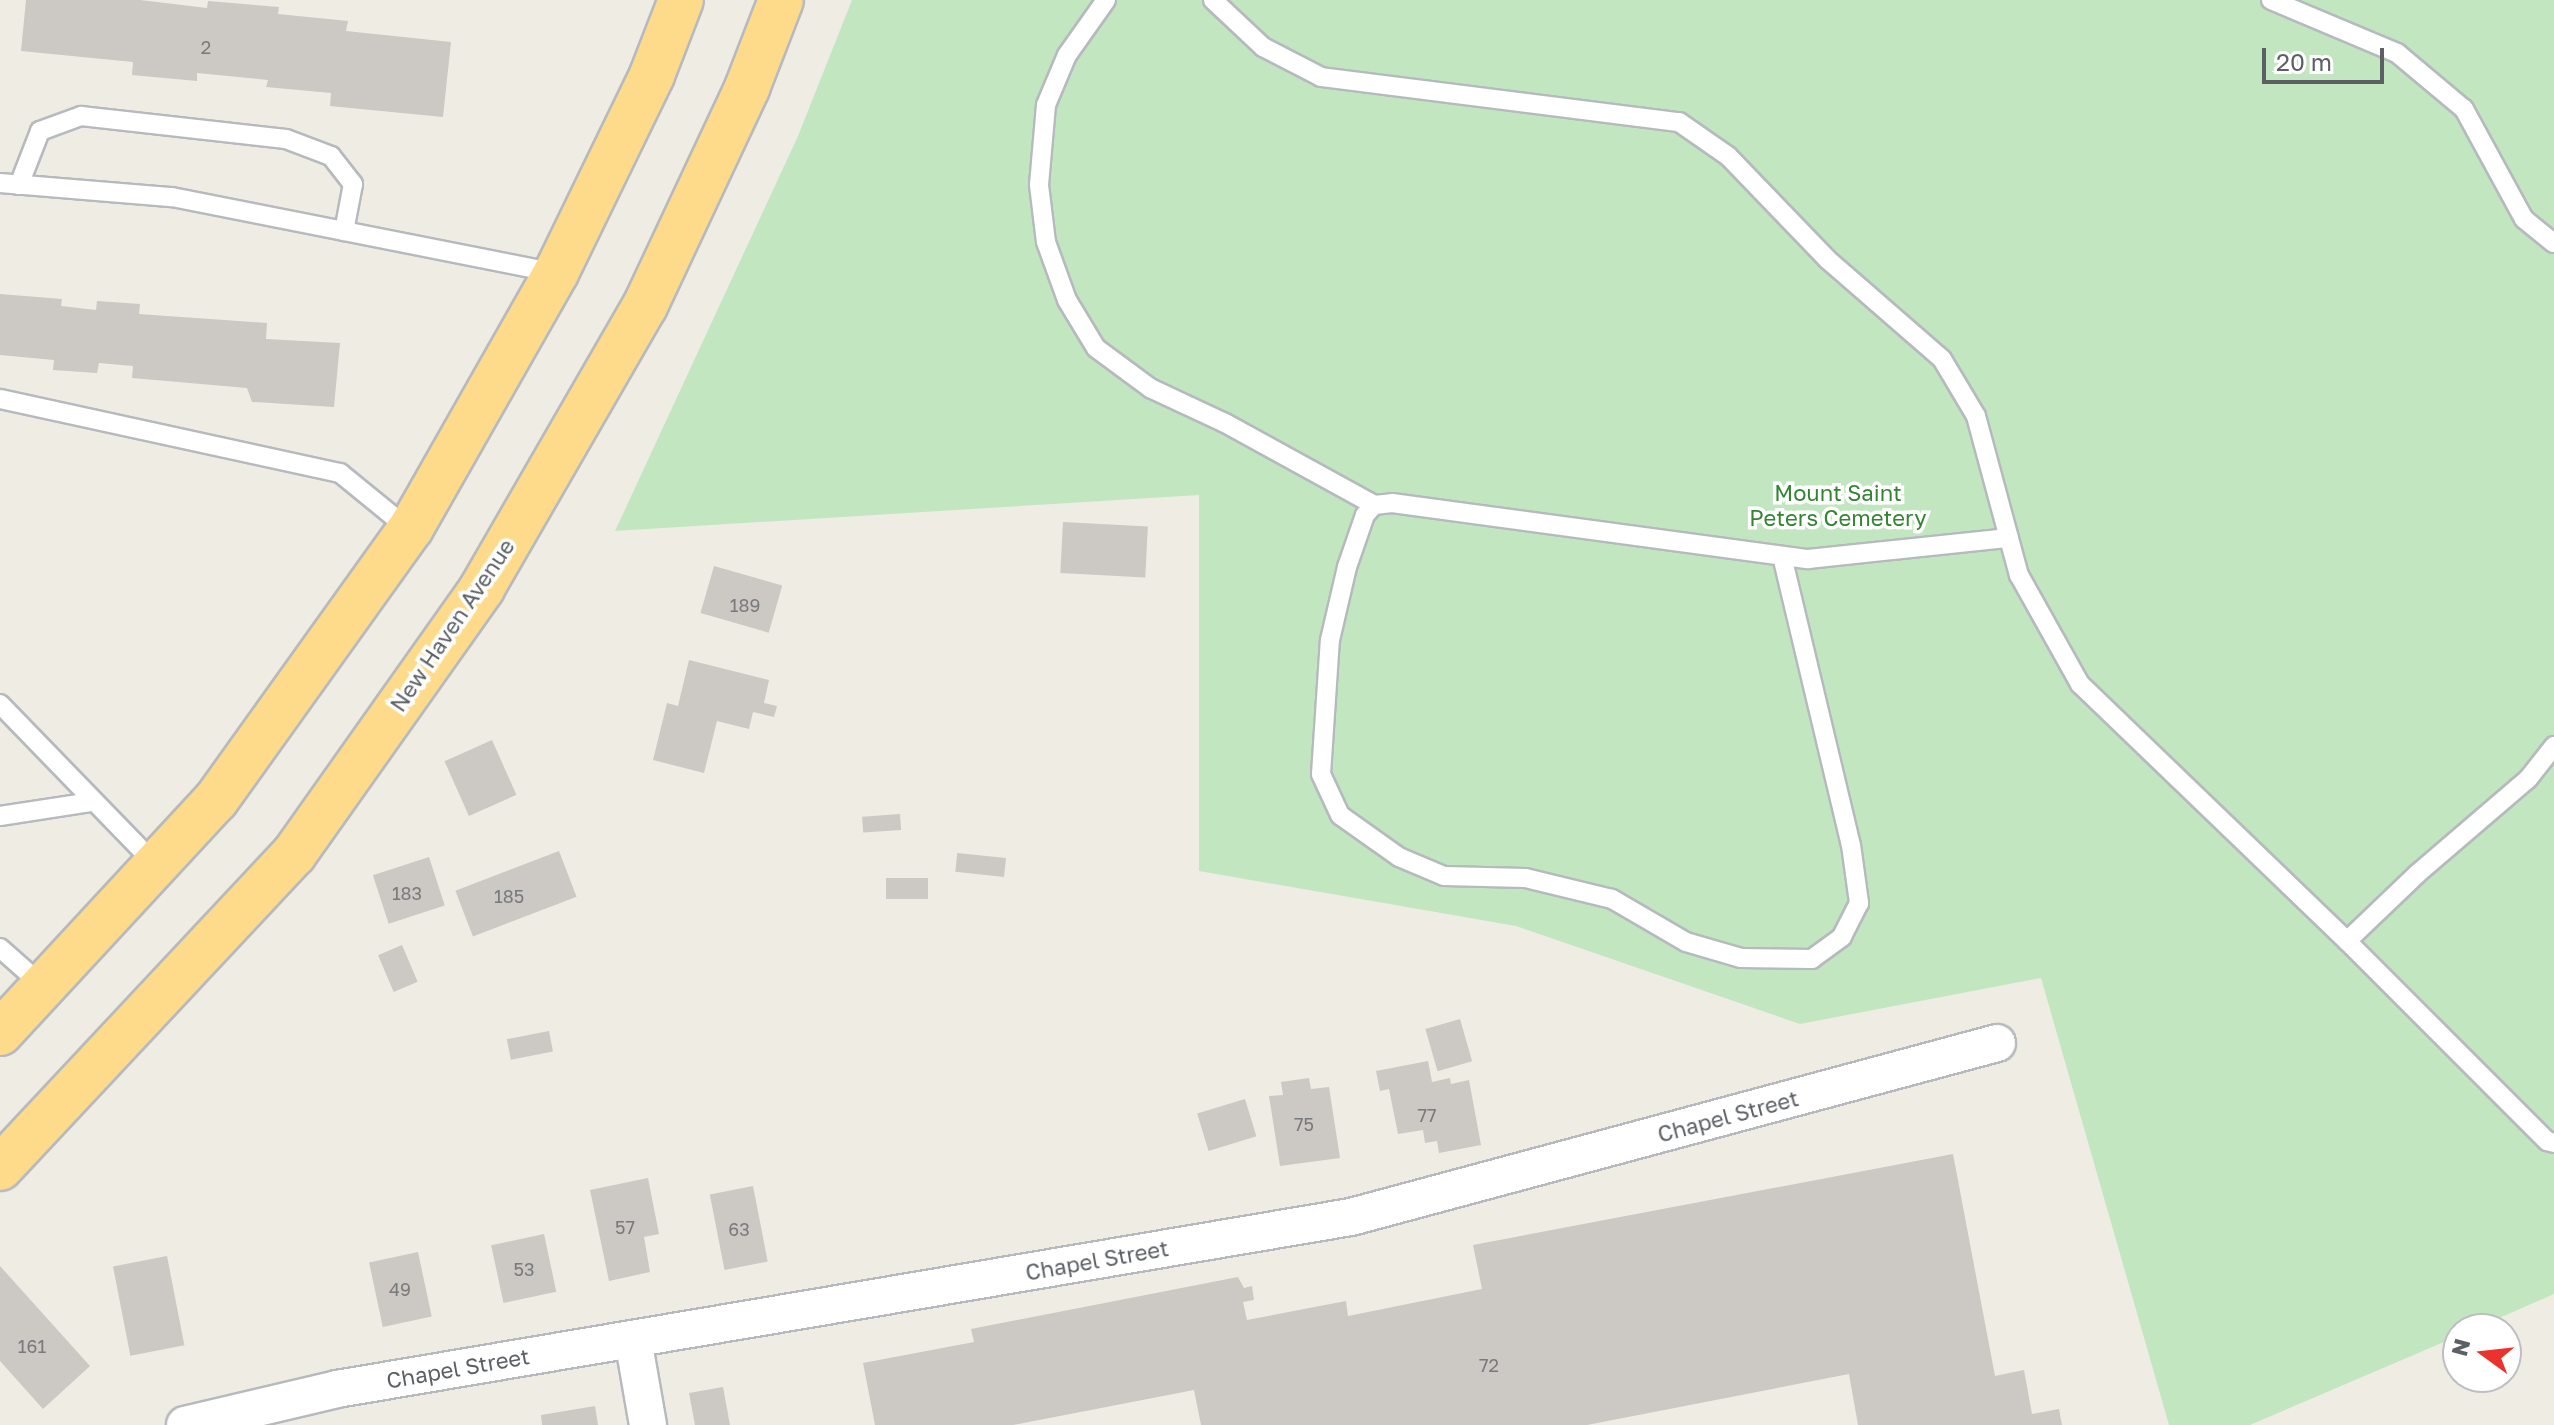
<!DOCTYPE html>
<html>
<head>
<meta charset="utf-8">
<style>
  body { margin:0 }
  #map { position:relative; width:2554px; height:1425px; overflow:hidden; background:#efece4; font-family:"Golos Text",sans-serif }
  div>[style] { position:absolute }
  .green>* { inset:0; background:#c2e7c0 }
  .building>* { inset:0; background:#ccc8c3; transform-origin:0 0 }
  .roads { filter:drop-shadow(2px 0 #b6babe) drop-shadow(-2px 0 #b6babe) drop-shadow(0 2px #b6babe) drop-shadow(0 -2px #b6babe) }
  .lane>* { height:18px; margin:-9px; padding:0 9px; transform-origin:9px; border-radius:9px; background:#fff }
  .street>* { height:36px; margin:-18px; padding:0 18px; transform-origin:18px; border-radius:18px; background:#fff }
  .highway>* { height:44px; margin:-22px; padding:0 22px; transform-origin:22px; border-radius:22px; background:#fedb8b }
  span { translate:-50% -50%; white-space:nowrap; text-align:center; line-height:1.15; -webkit-text-stroke:7px #fff; paint-order:stroke }
  .number-label { font-size:18px; color:#787a7c }
  .number-label span { -webkit-text-stroke-width:0 }
  .park-label { font-size:22px; color:#338433 }
  .street-label { font-size:22px; color:#5c6065 }
  .north { position:absolute; left:2442px; top:1313px; width:80px; height:80px; box-sizing:border-box; background:#fff; border:2px solid #bebfc1; border-radius:50%; rotate:285deg; font-size:22px; font-weight:700; line-height:32px; text-align:center; color:#5c6065 }
  .north::after { content:''; display:block; margin:auto; width:28px; height:36px; background:#eb322d; clip-path:polygon(50% 0,100% 100%,50% 72%,0 100%) }
  .scale { position:absolute; left:2262px; top:48px; width:122px; height:36px; box-sizing:border-box; border:4px solid #5c6065; border-top:0; padding-left:10px; font-size:24px; line-height:28px; white-space:nowrap; color:#5c6065; -webkit-text-stroke:6px #fff; paint-order:stroke }
</style>
</head>
<body>
<div id="map">
  <div class="green">
    <i style="clip-path:polygon(852px 0,2554px 0,2554px 1294px,2474px 1329px,2458px 1329px,2458px 1336px,2250px 1425px,2169px 1425px,2041px 978px,1800px 1024px,1516px 926px,1199px 871px,1199px 495px,615px 531px,798px 136px)"></i>
  </div>
  <div class="building">
    <i style="clip-path:polygon(26px 0,140px 0,207px 8px,208px 1px,279px 7px,278px 14px,348px 21px,346px 31px,451px 42px,443px 117px,330px 106px,331px 93px,266px 87px,268px 80px,197px 73px,197px 81px,132px 75px,133px 62px,21px 51px)"></i>
    <i style="clip-path:polygon(0 294px,62px 299px,61px 306px,96px 310px,97px 301px,140px 304px,139px 314px,267px 323px,266px 339px,340px 343px,334px 407px,252px 402px,247px 388px,132px 378px,133px 366px,99px 363px,97px 373px,53px 370px,54px 360px,0 355px)"></i>
    <i style="left:1063px;top:522px;width:85px;height:51px;rotate:3deg"></i>
    <i style="left:714px;top:566px;width:71px;height:49px;rotate:16deg"></i>
    <i style="clip-path:polygon(689px 660px,769px 680px,764px 703px,777px 706px,774px 717px,753px 712px,749px 729px,717px 721px,704px 773px,653px 760px,667px 703px,678px 706px)"></i>
    <i style="left:492px;top:740px;width:60px;height:52px;rotate:66deg"></i>
    <i style="left:900px;top:814px;width:16px;height:38px;rotate:86deg"></i>
    <i style="left:559px;top:851px;width:49px;height:111px;rotate:69deg"></i>
    <i style="left:429px;top:857px;width:51px;height:59px;rotate:72deg"></i>
    <i style="left:1006px;top:858px;width:19px;height:49px;rotate:96deg"></i>
    <i style="left:928px;top:878px;width:21px;height:42px;rotate:90deg"></i>
    <i style="left:402px;top:945px;width:40px;height:26px;rotate:67deg"></i>
    <i style="left:1460px;top:1019px;width:44px;height:36px;rotate:74deg"></i>
    <i style="left:549px;top:1031px;width:21px;height:43px;rotate:79deg"></i>
    <i style="clip-path:polygon(1428px 1061px,1432px 1082px,1450px 1078px,1451px 1084px,1469px 1080px,1481px 1145px,1439px 1153px,1437px 1141px,1425px 1143px,1423px 1130px,1398px 1134px,1389px 1089px,1380px 1091px,1376px 1071px)"></i>
    <i style="clip-path:polygon(1309px 1078px,1311px 1089px,1329px 1087px,1340px 1158px,1280px 1166px,1269px 1096px,1283px 1095px,1281px 1082px)"></i>
    <i style="left:1245px;top:1099px;width:39px;height:50px;rotate:73deg"></i>
    <i style="clip-path:polygon(1953px 1154px,1995px 1376px,2024px 1370px,2032px 1414px,2059px 1409px,2062px 1425px,1858px 1425px,1849px 1374px,1587px 1425px,1201px 1425px,1194px 1390px,1013px 1425px,875px 1425px,863px 1363px,974px 1342px,971px 1329px,1238px 1277px,1244px 1288px,1252px 1286px,1254px 1300px,1243px 1302px,1247px 1320px,1346px 1301px,1348px 1316px,1482px 1289px,1473px 1245px)"></i>
    <i style="clip-path:polygon(648px 1178px,659px 1234px,644px 1237px,650px 1272px,609px 1281px,590px 1190px)"></i>
    <i style="left:753px;top:1186px;width:77px;height:44px;rotate:79deg"></i>
    <i style="left:544px;top:1234px;width:59px;height:54px;rotate:78deg"></i>
    <i style="left:418px;top:1252px;width:66px;height:50px;rotate:78deg"></i>
    <i style="left:167px;top:1256px;width:91px;height:55px;rotate:79deg"></i>
    <i style="clip-path:polygon(0 1266px,90px 1366px,43px 1409px,0 1361px)"></i>
    <i style="clip-path:polygon(723px 1387px,730px 1425px,695px 1425px,689px 1393px)"></i>
    <i style="clip-path:polygon(595px 1406px,598px 1425px,542px 1425px,541px 1415px)"></i>
  </div>
  <div class="roads">
    <div class="lane">
      <i style="left:1106px;top:0;width:67px;rotate:125.3deg"></i>
      <i style="left:1067px;top:55px;width:54px;rotate:112.8deg"></i>
      <i style="left:1046px;top:105px;width:80px;rotate:95deg"></i>
      <i style="left:1039px;top:185px;width:57px;rotate:83deg"></i>
      <i style="left:1046px;top:242px;width:62px;rotate:70.1deg"></i>
      <i style="left:1067px;top:300px;width:56px;rotate:58.9deg"></i>
      <i style="left:1096px;top:348px;width:67px;rotate:36.5deg"></i>
      <i style="left:1150px;top:388px;width:83px;rotate:25deg"></i>
      <i style="left:1225px;top:423px;width:170px;rotate:28.8deg"></i>
      <i style="left:1213px;top:0;width:69px;rotate:43.2deg"></i>
      <i style="left:1263px;top:47px;width:65px;rotate:27.3deg"></i>
      <i style="left:1321px;top:77px;width:361px;rotate:7.2deg"></i>
      <i style="left:1679px;top:122px;width:60px;rotate:34.8deg"></i>
      <i style="left:1728px;top:156px;width:143px;rotate:46.1deg"></i>
      <i style="left:1827px;top:259px;width:152px;rotate:41deg"></i>
      <i style="left:1942px;top:359px;width:66px;rotate:59.2deg"></i>
      <i style="left:1976px;top:416px;width:165px;rotate:74.9deg"></i>
      <i style="left:2019px;top:575px;width:125px;rotate:60.8deg"></i>
      <i style="left:2080px;top:684px;width:371px;rotate:43.9deg"></i>
      <i style="left:2347px;top:941px;width:283px;rotate:45deg"></i>
      <i style="left:2547px;top:1141px;width:7px;rotate:16deg"></i>
      <i style="left:2271px;top:0;width:137px;rotate:22.8deg"></i>
      <i style="left:2397px;top:53px;width:87px;rotate:39.9deg"></i>
      <i style="left:2464px;top:109px;width:125px;rotate:61.4deg"></i>
      <i style="left:2524px;top:219px;width:38px;rotate:39deg"></i>
      <i style="left:0;top:183px;width:173px;rotate:4.7deg"></i>
      <i style="left:172px;top:197px;width:391px;rotate:11.2deg"></i>
      <i style="left:19px;top:185px;width:58px;rotate:-68.7deg"></i>
      <i style="left:40px;top:131px;width:44px;rotate:-20.1deg"></i>
      <i style="left:81px;top:116px;width:206px;rotate:6.4deg"></i>
      <i style="left:286px;top:139px;width:48px;rotate:20.7deg"></i>
      <i style="left:331px;top:156px;width:36px;rotate:52deg"></i>
      <i style="left:353px;top:184px;width:48px;rotate:100.8deg"></i>
      <i style="left:0;top:399px;width:348px;rotate:12.3deg"></i>
      <i style="left:340px;top:473px;width:90px;rotate:39.2deg"></i>
      <i style="left:1782px;top:556px;width:297px;rotate:76.6deg"></i>
      <i style="left:1851px;top:845px;width:59px;rotate:82.1deg"></i>
      <i style="left:1859px;top:903px;width:38px;rotate:117deg"></i>
      <i style="left:1842px;top:937px;width:37px;rotate:144deg"></i>
      <i style="left:1812px;top:959px;width:71px;rotate:-179.2deg"></i>
      <i style="left:1741px;top:958px;width:57px;rotate:-163.8deg"></i>
      <i style="left:1686px;top:942px;width:86px;rotate:-149.8deg"></i>
      <i style="left:1612px;top:899px;width:89px;rotate:-166.4deg"></i>
      <i style="left:1525px;top:878px;width:81px;rotate:-178.6deg"></i>
      <i style="left:1444px;top:876px;width:49px;rotate:-157.1deg"></i>
      <i style="left:1399px;top:857px;width:72px;rotate:-144.6deg"></i>
      <i style="left:1340px;top:815px;width:45px;rotate:-114.9deg"></i>
      <i style="left:1321px;top:774px;width:134px;rotate:-86.2deg"></i>
      <i style="left:1330px;top:640px;width:75px;rotate:-76.9deg"></i>
      <i style="left:1347px;top:567px;width:55px;rotate:-70.9deg"></i>
      <i style="left:1365px;top:515px;width:13px;rotate:-48deg"></i>
      <i style="left:1374px;top:505px;width:18px;rotate:-6deg"></i>
      <i style="left:1392px;top:503px;width:420px;rotate:7.7deg"></i>
      <i style="left:1808px;top:559px;width:202px;rotate:-6deg"></i>
      <i style="left:0;top:704px;width:224px;rotate:45.9deg"></i>
      <i style="left:0;top:816px;width:93px;rotate:-8.7deg"></i>
      <i style="left:2347px;top:941px;width:97px;rotate:-43.7deg"></i>
      <i style="left:2417px;top:874px;width:146px;rotate:-40.6deg"></i>
      <i style="left:2528px;top:779px;width:42px;rotate:-51.8deg"></i>
      <i style="left:0;top:948px;width:57px;rotate:41.5deg"></i>
    </div>
    <div class="street">
      <i style="left:633px;top:1339px;width:87px;rotate:80.1deg"></i>
      <i style="left:185px;top:1425px;width:156px;rotate:-13.3deg"></i>
      <i style="left:337px;top:1389px;width:1028px;rotate:-9.63deg"></i>
      <i style="left:1351px;top:1217px;width:669px;rotate:-15.07deg"></i>
    </div>
    <div class="highway">
      <i style="left:0;top:1033px;width:318px;rotate:-47.2deg"></i>
      <i style="left:216px;top:800px;width:335px;rotate:-54.4deg"></i>
      <i style="left:411px;top:528px;width:293px;rotate:-60.4deg"></i>
      <i style="left:556px;top:273px;width:220px;rotate:-64.1deg"></i>
      <i style="left:652px;top:75px;width:80px;rotate:-68.9deg"></i>
      <i style="left:0;top:1168px;width:430px;rotate:-46.9deg"></i>
      <i style="left:294px;top:854px;width:326px;rotate:-54.7deg"></i>
      <i style="left:482px;top:588px;width:326px;rotate:-60deg"></i>
      <i style="left:645px;top:306px;width:241px;rotate:-64.9deg"></i>
      <i style="left:747px;top:88px;width:94px;rotate:-68.9deg"></i>
    </div>
  </div>
  <div class="number-label">
    <span style="left:206px;top:47px">2</span>
    <span style="left:745px;top:605px">189</span>
    <span style="left:407px;top:893px">183</span>
    <span style="left:509px;top:896px">185</span>
    <span style="left:1427px;top:1115px">77</span>
    <span style="left:1304px;top:1124px">75</span>
    <span style="left:625px;top:1227px">57</span>
    <span style="left:739px;top:1229px">63</span>
    <span style="left:524px;top:1269px">53</span>
    <span style="left:400px;top:1289px">49</span>
    <span style="left:32px;top:1346px">161</span>
    <span style="left:1489px;top:1365px">72</span>
  </div>
  <div class="park-label">
    <span style="left:1838px;top:505px">Mount Saint<br>Peters Cemetery</span>
  </div>
  <div class="street-label">
    <span style="left:452px;top:625px;rotate:-56deg">New Haven Avenue</span>
    <span style="left:1728px;top:1116px;rotate:-15deg">Chapel Street</span>
    <span style="left:1097px;top:1260px;rotate:-10deg">Chapel Street</span>
    <span style="left:458px;top:1368px;rotate:-10deg">Chapel Street</span>
  </div>
  <div class="north">N</div>
  <div class="scale">20 m</div>
</div>
</body>
</html>
